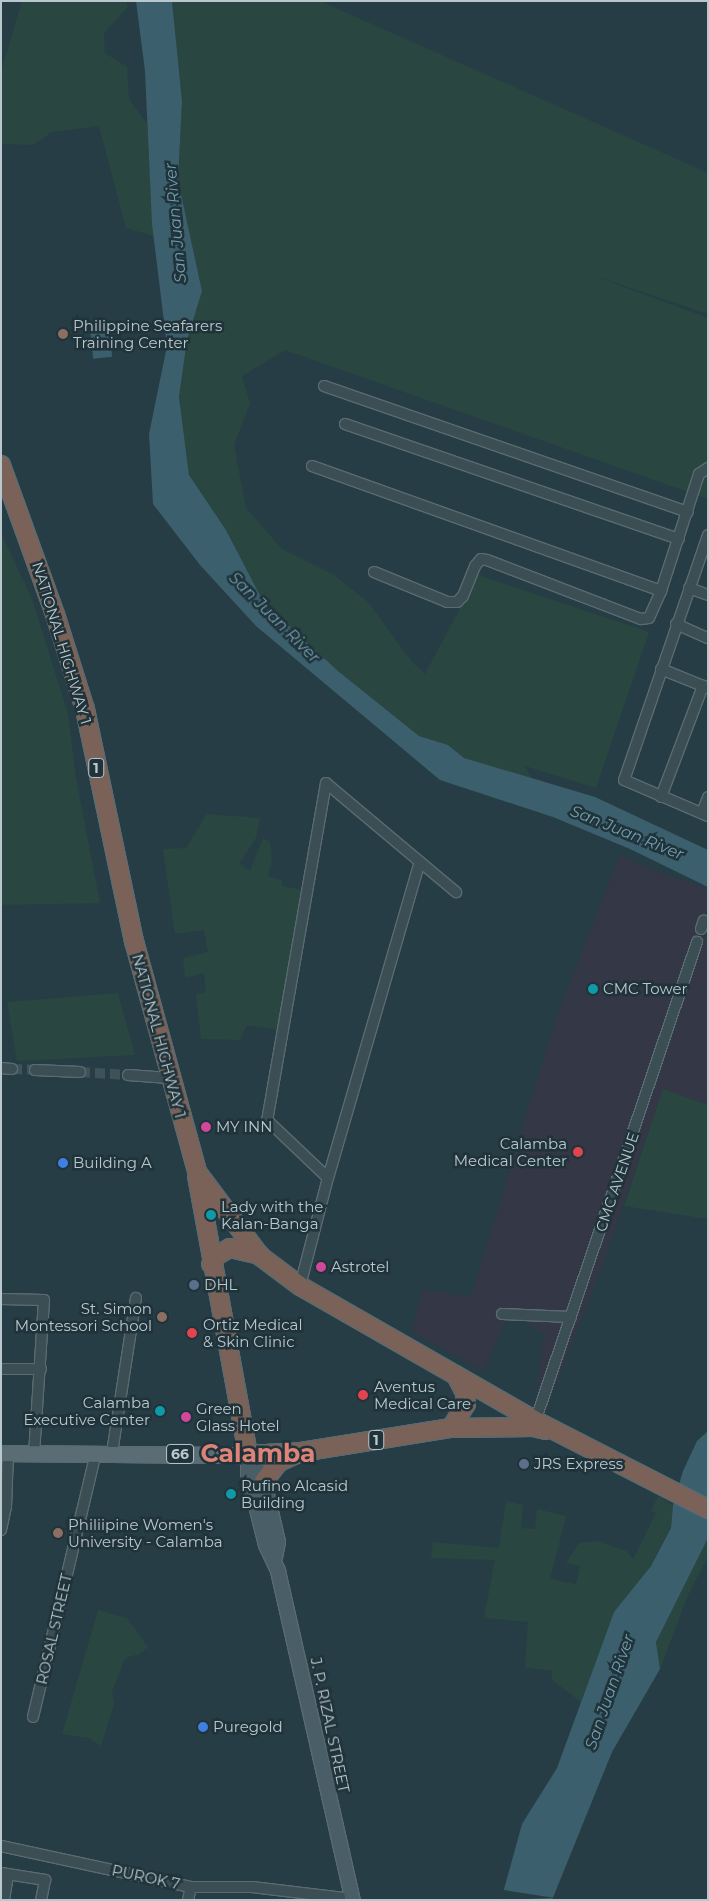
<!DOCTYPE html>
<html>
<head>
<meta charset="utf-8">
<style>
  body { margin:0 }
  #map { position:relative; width:709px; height:1901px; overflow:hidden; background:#273d45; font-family:Montserrat,sans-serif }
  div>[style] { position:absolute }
  .medical>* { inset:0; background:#343745 }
  .green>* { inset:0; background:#294640 }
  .water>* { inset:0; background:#3b5f6c; transform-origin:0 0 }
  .pier>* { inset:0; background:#273d45 }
  .street-tunnel>* { height:10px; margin-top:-5px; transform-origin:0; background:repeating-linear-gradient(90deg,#3d5259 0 10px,transparent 0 15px) }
  .roads { filter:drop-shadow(1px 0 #5a6b71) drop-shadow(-1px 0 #5a6b71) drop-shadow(0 1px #5a6b71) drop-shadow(0 -1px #5a6b71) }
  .street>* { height:10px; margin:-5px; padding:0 5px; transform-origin:5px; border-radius:5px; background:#3b4e54 }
  .secondary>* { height:14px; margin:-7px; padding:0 7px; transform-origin:7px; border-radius:7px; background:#495e67 }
  .primary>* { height:15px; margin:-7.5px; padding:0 7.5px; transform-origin:7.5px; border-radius:7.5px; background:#5a6d74 }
  .highway>* { height:18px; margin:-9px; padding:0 9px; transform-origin:9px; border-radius:9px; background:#7a6258 }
  .dots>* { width:14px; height:14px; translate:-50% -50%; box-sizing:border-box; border:2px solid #20333a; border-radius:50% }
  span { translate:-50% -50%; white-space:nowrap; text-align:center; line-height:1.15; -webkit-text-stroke:5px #20333a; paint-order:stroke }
  .shield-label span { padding:1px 4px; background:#20333a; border:1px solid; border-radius:4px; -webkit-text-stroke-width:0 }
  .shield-label { font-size:14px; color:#b9c8cd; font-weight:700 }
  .poi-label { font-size:15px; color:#b9c8cd }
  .left { translate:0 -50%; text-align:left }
  .right { translate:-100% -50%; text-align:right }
  .street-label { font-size:15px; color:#b9c8cd }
  .water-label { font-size:16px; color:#729ead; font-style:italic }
  .town-label { font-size:25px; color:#dd8377; font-weight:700 }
  .frame { position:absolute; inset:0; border:2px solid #b9c8cd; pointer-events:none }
</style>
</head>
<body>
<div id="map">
  <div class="medical">
    <i style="clip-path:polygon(620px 855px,662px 874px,708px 888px,708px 1105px,663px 1090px,604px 1261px,551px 1397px,545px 1397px,537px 1394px,544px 1333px,520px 1320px,505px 1321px,484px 1371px,412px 1332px,422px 1290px,471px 1297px,556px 1019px)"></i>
  </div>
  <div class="green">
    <i style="clip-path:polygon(22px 1px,126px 1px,128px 7px,104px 33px,105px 53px,127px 67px,129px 99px,147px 124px,154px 236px,126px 228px,99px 126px,52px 132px,33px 145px,1px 144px,1px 72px)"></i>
    <i style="clip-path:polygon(172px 1px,320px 1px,708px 173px,708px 314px,589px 274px,708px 318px,708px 499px,285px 350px,242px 376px,250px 403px,234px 445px,246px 508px,282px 549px,334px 575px,368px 602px,411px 661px,425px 674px,478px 575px,649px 632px,596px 788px,525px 766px,533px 781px,464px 758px,448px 745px,419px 736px,338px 671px,264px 603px,226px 530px,189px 475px,179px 397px,187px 340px,202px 290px,178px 180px,182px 101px)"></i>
    <i style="clip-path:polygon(1px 533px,32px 599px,68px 714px,76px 778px,100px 903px,1px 905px)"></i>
    <i style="clip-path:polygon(207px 814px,260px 818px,256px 838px,239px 864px,250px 871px,263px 838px,270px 842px,272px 860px,268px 876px,282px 880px,282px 886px,304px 890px,279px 1030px,247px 1025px,240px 1040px,201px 1039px,196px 994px,206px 992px,204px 973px,185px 978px,183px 958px,208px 952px,204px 930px,175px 934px,163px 849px,186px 848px)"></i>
    <i style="clip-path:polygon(118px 993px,135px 1055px,17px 1061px,7px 1002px)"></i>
    <i style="clip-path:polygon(663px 1089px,708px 1105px,708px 1219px,624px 1206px)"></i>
    <i style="clip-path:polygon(658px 1496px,673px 1505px,671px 1528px,651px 1566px,614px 1612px,581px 1702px,551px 1679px,553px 1671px,525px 1667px,528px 1622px,484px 1618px,495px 1560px,431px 1558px,433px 1542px,499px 1548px,506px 1501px,523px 1505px,521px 1528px,535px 1529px,537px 1509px,566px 1516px,550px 1579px,576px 1584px,580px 1566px,566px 1563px,579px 1543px,596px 1541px,627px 1551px,633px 1559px,656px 1513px,651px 1511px)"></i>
    <i style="clip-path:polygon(708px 1538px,708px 1556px,688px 1595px,660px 1669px,656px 1642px)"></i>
    <i style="clip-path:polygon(98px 1610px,127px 1618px,148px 1647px,139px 1654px,125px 1658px,112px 1692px,114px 1704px,101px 1746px,88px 1738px,62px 1734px)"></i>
  </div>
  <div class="water">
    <i style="clip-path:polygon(136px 1px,172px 1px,182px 101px,178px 180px,202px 291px,187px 340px,179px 397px,189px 475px,226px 530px,264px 603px,338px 671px,419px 736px,448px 745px,464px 758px,595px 797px,708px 850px,708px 887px,630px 849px,553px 817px,440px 780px,256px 626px,200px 565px,153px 504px,149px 434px,167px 346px,152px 224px,145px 71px)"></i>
    <i style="left:109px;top:327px;width:30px;height:19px;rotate:84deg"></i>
    <i style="clip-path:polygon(708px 1431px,708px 1538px,656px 1642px,660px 1669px,612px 1752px,552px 1900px,501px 1900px,522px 1824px,557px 1768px,614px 1612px,651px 1566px,671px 1528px,673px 1505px,683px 1471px,697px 1441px)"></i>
  </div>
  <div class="pier">
    <i style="clip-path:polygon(501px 1890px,504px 1890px,555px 1898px,499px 1900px)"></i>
  </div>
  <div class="street-tunnel">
    <i style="left:12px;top:1069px;width:23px;rotate:2deg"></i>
    <i style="left:80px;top:1072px;width:48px;rotate:3.6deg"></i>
  </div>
  <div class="roads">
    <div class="street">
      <i style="left:324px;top:386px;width:385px;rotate:19.1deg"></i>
      <i style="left:345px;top:424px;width:353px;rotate:19deg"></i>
      <i style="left:312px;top:466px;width:371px;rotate:19.7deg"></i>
      <i style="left:708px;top:535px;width:259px;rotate:108.9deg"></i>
      <i style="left:624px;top:780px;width:91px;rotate:23.2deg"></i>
      <i style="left:374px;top:572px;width:79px;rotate:22.3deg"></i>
      <i style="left:447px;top:602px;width:10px"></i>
      <i style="left:457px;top:602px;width:8px;rotate:-45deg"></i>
      <i style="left:463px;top:596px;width:32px;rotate:-68deg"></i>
      <i style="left:475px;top:566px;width:9px;rotate:-49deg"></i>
      <i style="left:481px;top:559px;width:6px;rotate:9deg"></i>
      <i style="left:487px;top:560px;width:165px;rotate:21deg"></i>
      <i style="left:641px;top:619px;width:8px;rotate:-7deg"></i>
      <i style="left:649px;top:618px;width:30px;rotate:-66deg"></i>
      <i style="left:661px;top:591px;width:123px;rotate:-72deg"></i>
      <i style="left:699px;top:474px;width:11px;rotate:-34deg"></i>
      <i style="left:689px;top:588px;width:20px;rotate:20deg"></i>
      <i style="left:676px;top:624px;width:35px;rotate:24deg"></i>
      <i style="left:661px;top:669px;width:51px;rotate:22deg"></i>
      <i style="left:326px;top:783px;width:342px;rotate:99.9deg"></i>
      <i style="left:267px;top:1120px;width:84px;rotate:43.6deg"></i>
      <i style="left:326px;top:783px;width:170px;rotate:40deg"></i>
      <i style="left:661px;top:797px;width:119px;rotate:-69.3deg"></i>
      <i style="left:702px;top:813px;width:17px;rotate:-69deg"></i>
      <i style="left:701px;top:929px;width:9px;rotate:-72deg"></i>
      <i style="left:1px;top:1068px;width:11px;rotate:5deg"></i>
      <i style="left:35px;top:1070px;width:45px;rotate:2.5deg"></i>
      <i style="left:128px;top:1075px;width:41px;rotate:4.2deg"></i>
      <i style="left:300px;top:1286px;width:112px;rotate:-75.5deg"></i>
      <i style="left:328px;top:1178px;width:326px;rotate:-73.8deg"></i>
      <i style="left:1px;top:1299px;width:43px;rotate:1.3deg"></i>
      <i style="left:44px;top:1300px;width:153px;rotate:93.7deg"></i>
      <i style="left:502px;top:1314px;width:69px;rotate:2.5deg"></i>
      <i style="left:1px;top:1369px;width:40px"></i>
      <i style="left:534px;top:1425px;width:510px;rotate:-71.35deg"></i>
      <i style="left:112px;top:1453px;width:157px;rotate:-81.2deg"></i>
      <i style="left:1px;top:1530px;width:24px;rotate:-78deg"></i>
      <i style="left:6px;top:1507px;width:54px;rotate:-87.9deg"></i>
      <i style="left:33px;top:1717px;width:271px;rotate:-76.6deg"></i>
      <i style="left:1px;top:1846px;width:194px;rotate:12.2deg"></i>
      <i style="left:191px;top:1887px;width:61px"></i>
      <i style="left:252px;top:1887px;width:101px;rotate:6.8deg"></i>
      <i style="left:1px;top:1873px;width:45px;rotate:9deg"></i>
      <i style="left:45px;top:1880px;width:20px;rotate:101deg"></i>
      <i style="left:4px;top:1900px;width:26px;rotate:-81deg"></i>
      <i style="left:188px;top:1900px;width:13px;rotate:-77deg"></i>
    </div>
    <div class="secondary">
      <i style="left:248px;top:1455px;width:19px;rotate:90deg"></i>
      <i style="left:248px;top:1474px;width:73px;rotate:75.8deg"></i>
      <i style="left:266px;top:1545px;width:29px;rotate:65deg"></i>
      <i style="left:278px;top:1571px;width:337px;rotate:77.2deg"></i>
      <i style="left:248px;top:1455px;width:31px;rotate:58deg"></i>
      <i style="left:264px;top:1481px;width:63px;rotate:77.1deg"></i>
      <i style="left:278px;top:1542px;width:16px;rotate:101deg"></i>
    </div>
    <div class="primary">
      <i style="left:1px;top:1453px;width:247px;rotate:0.5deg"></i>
    </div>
    <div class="highway">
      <i style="left:1px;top:465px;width:158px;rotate:70.1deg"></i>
      <i style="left:55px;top:614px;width:100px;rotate:72.5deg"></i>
      <i style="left:85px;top:709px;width:237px;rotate:78.1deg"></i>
      <i style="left:134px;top:941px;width:239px;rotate:74.7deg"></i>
      <i style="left:197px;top:1172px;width:105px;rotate:53.1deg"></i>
      <i style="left:260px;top:1256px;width:50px;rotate:36.9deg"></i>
      <i style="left:300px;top:1286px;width:272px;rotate:29.8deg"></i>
      <i style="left:536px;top:1421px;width:193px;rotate:27.1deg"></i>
      <i style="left:197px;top:1176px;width:284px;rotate:79.6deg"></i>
      <i style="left:248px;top:1455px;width:53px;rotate:-3.2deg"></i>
      <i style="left:301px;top:1452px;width:152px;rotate:-9.1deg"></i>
      <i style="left:451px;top:1428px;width:82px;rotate:-0.7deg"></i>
      <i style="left:533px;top:1427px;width:13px;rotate:13deg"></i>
      <i style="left:211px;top:1264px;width:9px;rotate:-58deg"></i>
      <i style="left:216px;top:1256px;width:16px;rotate:-30deg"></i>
      <i style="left:230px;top:1248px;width:31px;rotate:13deg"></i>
      <i style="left:451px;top:1428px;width:28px;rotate:-58deg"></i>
      <i style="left:466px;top:1404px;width:11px;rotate:-95deg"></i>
      <i style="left:465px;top:1393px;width:20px;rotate:-117deg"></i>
      <i style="left:264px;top:1481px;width:24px;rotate:-52deg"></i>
      <i style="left:279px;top:1462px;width:19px;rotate:-25deg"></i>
    </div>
  </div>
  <div class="dots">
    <i style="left:63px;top:334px;background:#8d6e63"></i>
    <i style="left:593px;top:989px;background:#0f9aa8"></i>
    <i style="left:206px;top:1127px;background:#d1479c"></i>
    <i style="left:578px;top:1152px;background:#e0444e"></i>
    <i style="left:63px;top:1163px;background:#3f7fe0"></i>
    <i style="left:211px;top:1215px;background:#0f9aa8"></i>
    <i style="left:321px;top:1267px;background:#d1479c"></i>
    <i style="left:194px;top:1285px;background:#5c6f8a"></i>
    <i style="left:162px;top:1317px;background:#8d6e63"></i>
    <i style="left:192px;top:1333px;background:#e0444e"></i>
    <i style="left:363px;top:1395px;background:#e0444e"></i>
    <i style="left:160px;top:1411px;background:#0f9aa8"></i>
    <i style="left:186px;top:1417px;background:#d1479c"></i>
    <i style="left:524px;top:1464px;background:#5c6f8a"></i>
    <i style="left:231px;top:1494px;background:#0f9aa8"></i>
    <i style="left:58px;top:1533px;background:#8d6e63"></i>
    <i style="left:203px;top:1727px;background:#3f7fe0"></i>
  </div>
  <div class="shield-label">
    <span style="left:96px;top:768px">1</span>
    <span style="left:376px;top:1440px">1</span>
    <span style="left:180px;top:1454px">66</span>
  </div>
  <div class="poi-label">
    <span class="left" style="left:73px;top:334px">Philippine Seafarers<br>Training Center</span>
    <span class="left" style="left:603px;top:989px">CMC Tower</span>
    <span class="left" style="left:216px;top:1127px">MY INN</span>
    <span class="right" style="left:567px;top:1152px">Calamba<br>Medical Center</span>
    <span class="left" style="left:73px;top:1163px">Building A</span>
    <span class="left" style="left:221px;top:1215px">Lady with the<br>Kalan-Banga</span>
    <span class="left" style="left:331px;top:1267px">Astrotel</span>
    <span class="left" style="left:204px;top:1285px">DHL</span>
    <span class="right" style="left:152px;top:1317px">St. Simon<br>Montessori School</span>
    <span class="left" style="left:203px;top:1333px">Ortiz Medical<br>&amp; Skin Clinic</span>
    <span class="left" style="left:374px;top:1395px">Aventus<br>Medical Care</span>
    <span class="right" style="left:150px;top:1411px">Calamba<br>Executive Center</span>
    <span class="left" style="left:196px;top:1417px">Green<br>Glass Hotel</span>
    <span class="left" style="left:534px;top:1464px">JRS Express</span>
    <span class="left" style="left:241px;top:1494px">Rufino Alcasid<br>Building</span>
    <span class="left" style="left:68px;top:1533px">Philiipine Women's<br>University - Calamba</span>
    <span class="left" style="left:213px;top:1727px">Puregold</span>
  </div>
  <div class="street-label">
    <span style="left:62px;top:643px;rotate:73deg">NATIONAL HIGHWAY 1</span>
    <span style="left:159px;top:1036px;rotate:75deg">NATIONAL HIGHWAY 1</span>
    <span style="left:617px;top:1182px;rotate:-71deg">CMC AVENUE</span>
    <span style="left:54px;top:1629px;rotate:-77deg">ROSAL STREET</span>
    <span style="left:330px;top:1725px;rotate:78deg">J. P. RIZAL STREET</span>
    <span style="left:146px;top:1877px;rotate:12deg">PUROK 7</span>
  </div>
  <div class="water-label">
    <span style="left:176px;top:223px;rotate:-95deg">San Juan River</span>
    <span style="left:274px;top:618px;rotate:45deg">San Juan River</span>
    <span style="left:627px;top:833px;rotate:22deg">San Juan River</span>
    <span style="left:610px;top:1692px;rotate:-71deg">San Juan River</span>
  </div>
  <div class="town-label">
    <span style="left:258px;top:1453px">Calamba</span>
  </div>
  <div class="frame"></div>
</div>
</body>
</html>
